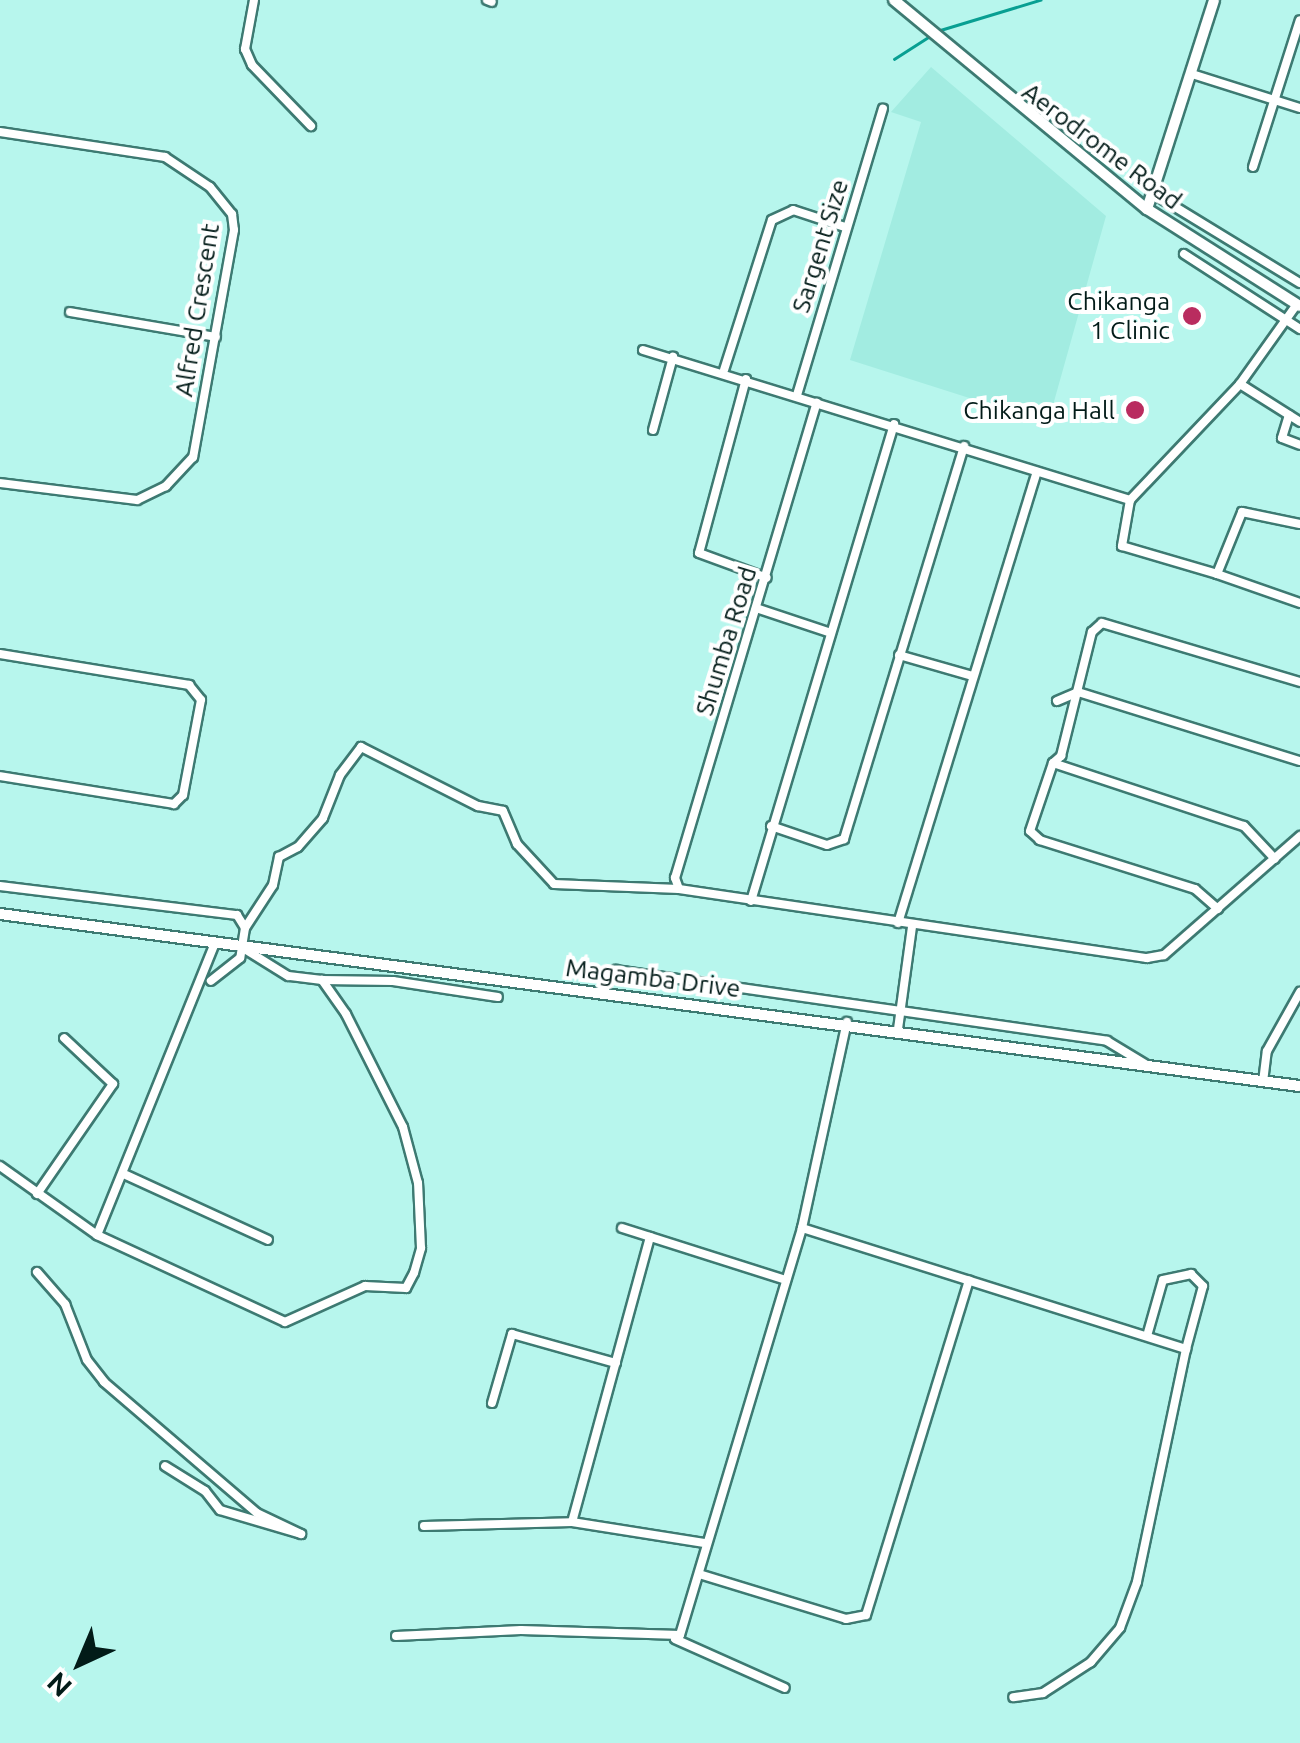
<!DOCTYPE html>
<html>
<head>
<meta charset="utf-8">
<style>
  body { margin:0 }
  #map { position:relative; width:1300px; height:1743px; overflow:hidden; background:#b7f6ed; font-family:Ubuntu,sans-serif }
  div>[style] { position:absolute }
  .built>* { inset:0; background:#a2ece1 }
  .stream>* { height:2.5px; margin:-1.25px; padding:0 1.25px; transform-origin:1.25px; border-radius:1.25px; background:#089f92 }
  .roads { filter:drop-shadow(2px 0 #3d7a72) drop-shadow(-2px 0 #3d7a72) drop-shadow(0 2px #3d7a72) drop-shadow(0 -2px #3d7a72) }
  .minor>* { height:8px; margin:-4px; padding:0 4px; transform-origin:4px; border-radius:4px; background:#fff }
  .tertiary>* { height:10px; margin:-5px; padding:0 5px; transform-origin:5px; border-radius:5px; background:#fff }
  .dots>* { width:28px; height:28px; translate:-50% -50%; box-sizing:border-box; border:5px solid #fff; border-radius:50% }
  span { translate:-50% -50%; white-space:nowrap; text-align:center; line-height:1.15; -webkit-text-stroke:8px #fff; paint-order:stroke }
  .street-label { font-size:25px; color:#021b18 }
  .poi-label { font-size:25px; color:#021b18 }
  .right { translate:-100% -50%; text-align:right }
  .north { position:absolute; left:30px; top:1613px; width:100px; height:100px; -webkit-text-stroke:8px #fff; paint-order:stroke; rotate:224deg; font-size:28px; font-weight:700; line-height:40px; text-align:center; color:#021b18 }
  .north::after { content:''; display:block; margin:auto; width:35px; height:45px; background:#021b18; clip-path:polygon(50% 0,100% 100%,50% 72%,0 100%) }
</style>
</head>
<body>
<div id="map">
  <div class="built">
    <i style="clip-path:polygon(931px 67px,1106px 216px,1048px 423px,850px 360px,921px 122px,891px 112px)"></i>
  </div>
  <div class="stream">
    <i style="left:937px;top:31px;width:108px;rotate:-16.8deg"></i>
    <i style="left:894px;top:59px;width:43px;rotate:-32.6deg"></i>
  </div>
  <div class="roads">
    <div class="minor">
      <i style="left:254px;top:0;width:50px;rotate:100.4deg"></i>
      <i style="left:245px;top:49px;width:17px;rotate:66deg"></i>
      <i style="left:252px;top:65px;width:85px;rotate:46deg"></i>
      <i style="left:487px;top:0;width:5px;rotate:22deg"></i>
      <i style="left:1192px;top:74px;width:113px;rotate:17.5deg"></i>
      <i style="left:0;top:132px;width:167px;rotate:8.6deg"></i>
      <i style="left:165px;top:157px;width:54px;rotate:33.7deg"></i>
      <i style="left:210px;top:187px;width:35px;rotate:51deg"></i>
      <i style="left:232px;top:214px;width:16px;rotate:83deg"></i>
      <i style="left:234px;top:230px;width:231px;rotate:100.2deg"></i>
      <i style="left:193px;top:457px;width:40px;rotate:133deg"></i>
      <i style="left:166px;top:486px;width:32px;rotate:154deg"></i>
      <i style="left:137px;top:500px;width:138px;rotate:-172.9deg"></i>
      <i style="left:1253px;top:167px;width:154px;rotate:-72.3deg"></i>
      <i style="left:1154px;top:194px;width:171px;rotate:31.4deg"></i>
      <i style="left:1184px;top:254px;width:138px;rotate:32.9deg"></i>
      <i style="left:70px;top:312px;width:148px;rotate:9.7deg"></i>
      <i style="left:643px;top:350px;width:510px;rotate:17.12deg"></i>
      <i style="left:1130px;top:500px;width:160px;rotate:-46.5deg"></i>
      <i style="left:1240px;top:384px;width:98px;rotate:-54.5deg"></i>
      <i style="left:724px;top:370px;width:157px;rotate:-72.3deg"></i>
      <i style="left:772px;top:220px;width:23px;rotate:-25deg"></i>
      <i style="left:793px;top:210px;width:55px;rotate:18.1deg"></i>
      <i style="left:746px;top:379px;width:180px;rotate:105.1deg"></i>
      <i style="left:699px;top:553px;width:72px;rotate:20.2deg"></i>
      <i style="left:1240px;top:384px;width:71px;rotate:32.3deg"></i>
      <i style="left:797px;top:395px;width:299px;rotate:-73.3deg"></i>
      <i style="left:1289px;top:415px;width:24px;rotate:107deg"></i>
      <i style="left:1282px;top:438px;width:19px;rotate:21deg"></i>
      <i style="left:653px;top:430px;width:76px;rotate:-74.7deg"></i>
      <i style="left:1130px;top:500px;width:47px;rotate:99.9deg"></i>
      <i style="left:1122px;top:546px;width:99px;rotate:16.4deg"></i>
      <i style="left:1217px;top:574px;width:67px;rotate:-68deg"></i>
      <i style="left:1242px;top:512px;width:59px;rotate:11.7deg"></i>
      <i style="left:1217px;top:574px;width:88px;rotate:19.3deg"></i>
      <i style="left:756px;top:608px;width:76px;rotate:18.4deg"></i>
      <i style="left:0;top:654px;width:192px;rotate:9.3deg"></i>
      <i style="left:189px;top:685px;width:19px;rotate:51deg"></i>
      <i style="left:201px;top:700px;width:97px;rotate:100.7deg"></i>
      <i style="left:183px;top:795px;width:13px;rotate:135deg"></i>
      <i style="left:174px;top:804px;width:176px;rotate:-170.9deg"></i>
      <i style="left:899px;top:655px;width:76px;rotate:16deg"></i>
      <i style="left:1057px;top:701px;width:23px;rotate:-23deg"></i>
      <i style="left:1078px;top:692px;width:232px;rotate:17.3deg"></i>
      <i style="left:1053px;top:763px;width:201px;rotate:18.3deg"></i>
      <i style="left:1244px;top:826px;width:45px;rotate:46.8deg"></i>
      <i style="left:771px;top:826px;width:59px;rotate:18.7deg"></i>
      <i style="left:827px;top:845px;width:18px;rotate:-19deg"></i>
      <i style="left:844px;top:839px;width:411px;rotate:-73deg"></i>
      <i style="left:0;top:886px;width:239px;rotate:7deg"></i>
      <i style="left:237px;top:915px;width:15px;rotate:58deg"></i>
      <i style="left:245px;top:928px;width:30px;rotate:99deg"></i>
      <i style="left:240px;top:958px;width:37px;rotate:142deg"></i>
      <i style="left:679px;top:889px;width:12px;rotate:-110deg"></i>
      <i style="left:675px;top:878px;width:496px;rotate:-73.4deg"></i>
      <i style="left:751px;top:901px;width:498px;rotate:-73.3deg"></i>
      <i style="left:1218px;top:909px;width:30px;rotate:-139deg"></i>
      <i style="left:1195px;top:889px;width:163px;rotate:-162.5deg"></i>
      <i style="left:1040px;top:840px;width:13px;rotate:-138deg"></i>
      <i style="left:1030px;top:831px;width:72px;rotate:-71.3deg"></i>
      <i style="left:1053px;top:763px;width:11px;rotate:-41deg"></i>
      <i style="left:1061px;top:756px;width:128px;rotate:-76deg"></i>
      <i style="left:1092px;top:632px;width:13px;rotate:-42deg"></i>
      <i style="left:1102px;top:623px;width:207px;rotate:16.6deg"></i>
      <i style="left:898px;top:923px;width:472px;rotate:-72.9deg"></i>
      <i style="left:245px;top:928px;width:51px;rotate:-56.9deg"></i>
      <i style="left:273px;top:885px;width:29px;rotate:-78deg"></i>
      <i style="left:279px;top:857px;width:21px;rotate:-28deg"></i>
      <i style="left:298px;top:847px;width:38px;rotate:-49deg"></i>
      <i style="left:323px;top:818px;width:46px;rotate:-68.4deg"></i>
      <i style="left:340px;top:775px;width:35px;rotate:-53deg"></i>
      <i style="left:361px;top:747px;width:131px;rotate:26.8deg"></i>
      <i style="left:478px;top:806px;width:25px;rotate:11deg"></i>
      <i style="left:503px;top:811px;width:36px;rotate:67deg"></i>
      <i style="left:517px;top:844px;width:54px;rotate:47.2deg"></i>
      <i style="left:554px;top:884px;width:125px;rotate:2.3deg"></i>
      <i style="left:679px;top:889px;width:473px;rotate:8.4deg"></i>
      <i style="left:1147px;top:958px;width:17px;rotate:-10deg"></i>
      <i style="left:1164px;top:955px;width:181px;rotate:-41.2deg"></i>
      <i style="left:322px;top:980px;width:71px;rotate:0.8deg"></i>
      <i style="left:393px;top:981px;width:106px;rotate:8.7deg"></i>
      <i style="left:601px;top:992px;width:27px;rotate:-56deg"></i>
      <i style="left:616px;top:970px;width:496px;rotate:8.2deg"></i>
      <i style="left:1107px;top:1041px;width:44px;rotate:31.2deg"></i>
      <i style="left:898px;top:1029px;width:103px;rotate:-82.2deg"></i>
      <i style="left:1263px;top:1082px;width:31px;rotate:-83deg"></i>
      <i style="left:1267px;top:1051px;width:68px;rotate:-60.8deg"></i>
      <i style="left:0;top:1166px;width:119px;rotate:35.4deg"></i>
      <i style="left:97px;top:1235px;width:313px;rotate:-68deg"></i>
      <i style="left:126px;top:1175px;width:156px;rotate:24.6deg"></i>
      <i style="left:37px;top:1194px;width:134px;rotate:-55.4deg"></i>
      <i style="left:113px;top:1084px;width:67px;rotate:-136.8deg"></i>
      <i style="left:622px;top:1228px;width:172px;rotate:17.6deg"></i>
      <i style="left:802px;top:1228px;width:403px;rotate:17.5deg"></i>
      <i style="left:1186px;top:1349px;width:238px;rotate:101.9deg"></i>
      <i style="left:1137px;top:1582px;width:49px;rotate:110.3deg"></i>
      <i style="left:1120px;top:1628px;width:45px;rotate:130.5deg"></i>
      <i style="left:1091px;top:1662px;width:57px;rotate:147.1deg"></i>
      <i style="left:1043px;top:1693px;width:30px;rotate:172deg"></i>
      <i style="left:97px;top:1235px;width:207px;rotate:24.8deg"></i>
      <i style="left:285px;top:1322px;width:88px;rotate:-24.2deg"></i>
      <i style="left:365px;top:1286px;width:41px;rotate:2.8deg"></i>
      <i style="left:406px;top:1288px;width:17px;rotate:-62deg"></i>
      <i style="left:414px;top:1273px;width:26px;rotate:-74deg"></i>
      <i style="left:421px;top:1248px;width:65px;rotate:-92.6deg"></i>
      <i style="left:418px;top:1183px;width:58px;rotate:-105deg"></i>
      <i style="left:403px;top:1127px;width:127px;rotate:-116.8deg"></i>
      <i style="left:346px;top:1014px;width:42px;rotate:-125.2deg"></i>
      <i style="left:322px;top:980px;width:34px;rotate:-173deg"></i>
      <i style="left:288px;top:976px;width:53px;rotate:-148.1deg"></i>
      <i style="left:650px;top:1237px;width:295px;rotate:105.3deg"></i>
      <i style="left:572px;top:1522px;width:134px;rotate:9deg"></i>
      <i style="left:37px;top:1272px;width:43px;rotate:48.8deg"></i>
      <i style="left:65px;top:1304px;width:60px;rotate:68.6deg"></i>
      <i style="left:87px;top:1360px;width:28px;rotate:52deg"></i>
      <i style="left:104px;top:1382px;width:201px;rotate:40.6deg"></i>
      <i style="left:257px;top:1513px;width:49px;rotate:25.5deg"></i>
      <i style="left:301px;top:1534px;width:84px;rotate:-163.5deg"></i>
      <i style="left:220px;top:1510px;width:24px;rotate:-128deg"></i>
      <i style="left:205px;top:1491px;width:47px;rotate:-148deg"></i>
      <i style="left:1147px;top:1336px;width:58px;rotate:-74.1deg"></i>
      <i style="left:1163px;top:1280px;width:29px;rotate:-12deg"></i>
      <i style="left:1191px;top:1274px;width:17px;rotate:45deg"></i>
      <i style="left:1203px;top:1286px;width:65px;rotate:105.1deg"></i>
      <i style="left:492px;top:1403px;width:72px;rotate:-73.8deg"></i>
      <i style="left:512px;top:1334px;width:108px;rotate:15.6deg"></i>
      <i style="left:424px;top:1526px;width:148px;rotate:-1.5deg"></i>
      <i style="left:699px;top:1574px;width:154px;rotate:17deg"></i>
      <i style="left:846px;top:1619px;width:20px;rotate:-11deg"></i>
      <i style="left:866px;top:1615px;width:350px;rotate:-72.9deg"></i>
      <i style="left:396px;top:1636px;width:125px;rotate:-2.7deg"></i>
      <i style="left:521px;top:1630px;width:159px;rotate:1.8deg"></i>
      <i style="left:680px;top:1635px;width:425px;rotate:-73.3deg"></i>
      <i style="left:802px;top:1228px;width:211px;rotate:-77.7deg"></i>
      <i style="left:675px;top:1639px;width:120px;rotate:24deg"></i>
    </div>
    <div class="tertiary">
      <i style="left:894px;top:0;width:328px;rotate:39.6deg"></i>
      <i style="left:1147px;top:209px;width:181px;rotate:32.4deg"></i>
      <i style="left:1147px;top:209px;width:219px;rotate:-72.2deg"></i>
      <i style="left:0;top:914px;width:1311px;rotate:7.54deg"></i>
    </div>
  </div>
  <div class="dots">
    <i style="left:1192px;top:316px;background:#b92c5f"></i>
    <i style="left:1135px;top:410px;background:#b92c5f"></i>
  </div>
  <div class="street-label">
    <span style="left:1102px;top:146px;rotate:37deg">Aerodrome Road</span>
    <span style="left:820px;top:246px;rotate:-73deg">Sargent Size</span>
    <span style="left:197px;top:310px;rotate:-81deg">Alfred Crescent</span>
    <span style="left:726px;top:641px;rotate:-73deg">Shumba Road</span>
    <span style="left:653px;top:978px;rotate:7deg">Magamba Drive</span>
  </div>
  <div class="poi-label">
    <span class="right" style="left:1170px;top:316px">Chikanga<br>1 Clinic</span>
    <span class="right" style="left:1115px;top:410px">Chikanga Hall</span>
  </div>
  <div class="north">N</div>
</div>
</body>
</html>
